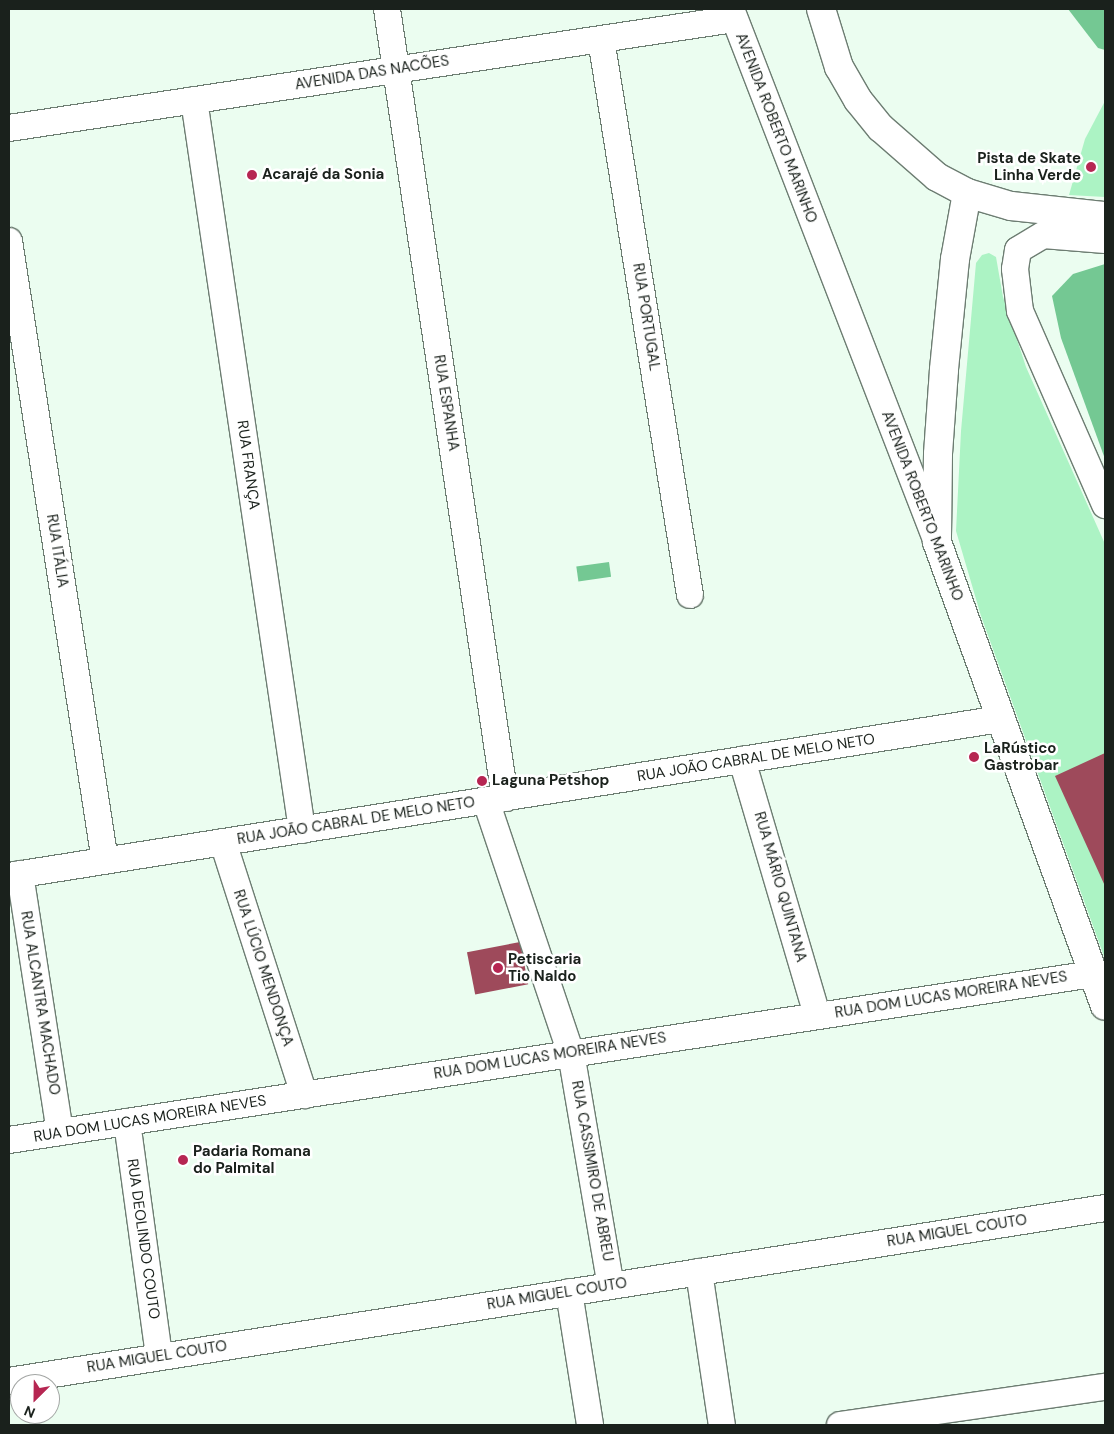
<!DOCTYPE html>
<html>
<head>
<meta charset="utf-8">
<style>
  body { margin:0 }
  #map { position:relative; width:1114px; height:1434px; overflow:hidden; background:#ebfdf0; font-family:"DM Sans",sans-serif }
  div>[style] { position:absolute }
  .green>* { inset:0; background:#acf3c4 }
  .water>* { inset:0; background:#74c893; transform-origin:0 0 }
  .building>* { inset:0; background:#9e4a5b; transform-origin:0 0 }
  .roads { filter:drop-shadow(1px 0 #6d7d72) drop-shadow(-1px 0 #6d7d72) drop-shadow(0 1px #6d7d72) drop-shadow(0 -1px #6d7d72) }
  .street>* { height:26px; margin:-13px; padding:0 13px; transform-origin:13px; border-radius:13px; background:#fff }
  .secondary>* { height:28px; margin:-14px; padding:0 14px; transform-origin:14px; border-radius:14px; background:#fff }
  .dots>* { width:14px; height:14px; translate:-50% -50%; box-sizing:border-box; border:2px solid #fff; border-radius:50% }
  span { translate:-50% -50%; white-space:nowrap; text-align:center; line-height:1.15; -webkit-text-stroke:5px #fff; paint-order:stroke }
  .street-label { font-size:15px; color:#1a211c }
  .poi-label { font-size:15px; color:#1a211c; font-weight:700 }
  .right { translate:-100% -50%; text-align:right }
  .left { translate:0 -50%; text-align:left }
  .frame { position:absolute; inset:0; border:10px solid #1a211c; pointer-events:none }
  .north { position:absolute; left:10px; top:1374px; width:50px; height:50px; box-sizing:border-box; background:#fff; border:1px solid #a3a6a4; border-radius:50%; rotate:203deg; font-size:14px; font-weight:700; line-height:20px; text-align:center; color:#1a211c }
  .north::after { content:''; display:block; margin:auto; width:18px; height:22px; background:#b62652; clip-path:polygon(50% 0,100% 100%,50% 72%,0 100%) }
</style>
</head>
<body>
<div id="map">
  <div class="green">
    <i style="clip-path:polygon(1105px 101px,1105px 197px,1069px 195px,1085px 139px)"></i>
    <i style="clip-path:polygon(989px 253px,996px 257px,1003px 297px,1026px 367px,1105px 544px,1105px 959px,981px 616px,956px 531px,961px 431px,976px 263px,982px 255px)"></i>
  </div>
  <div class="water">
    <i style="clip-path:polygon(1068px 9px,1105px 9px,1105px 50px,1098px 48px)"></i>
    <i style="clip-path:polygon(1105px 264px,1105px 459px,1061px 338px,1052px 296px,1073px 274px)"></i>
    <i style="left:609px;top:562px;width:15px;height:33px;rotate:82deg"></i>
  </div>
  <div class="building">
    <i style="clip-path:polygon(1105px 753px,1105px 886px,1055px 776px)"></i>
    <i style="left:520px;top:942px;width:43px;height:54px;rotate:79deg"></i>
  </div>
  <div class="roads">
    <div class="street">
      <i style="left:387px;top:9px;width:798px;rotate:81.49deg"></i>
      <i style="left:731px;top:9px;width:571px;rotate:68.87deg"></i>
      <i style="left:601px;top:39px;width:563px;rotate:80.91deg"></i>
      <i style="left:194px;top:100px;width:738px;rotate:81.58deg"></i>
      <i style="left:9px;top:128px;width:733px;rotate:-8.55deg"></i>
      <i style="left:1105px;top:240px;width:62px;rotate:-175.4deg"></i>
      <i style="left:1043px;top:235px;width:29px;rotate:149deg"></i>
      <i style="left:1018px;top:250px;width:19px;rotate:99deg"></i>
      <i style="left:1015px;top:269px;width:42px;rotate:83.2deg"></i>
      <i style="left:1020px;top:311px;width:212px;rotate:66.3deg"></i>
      <i style="left:9px;top:241px;width:627px;rotate:81.2deg"></i>
      <i style="left:742px;top:760px;width:266px;rotate:73.6deg"></i>
      <i style="left:486px;top:801px;width:266px;rotate:71.4deg"></i>
      <i style="left:571px;top:1053px;width:236px;rotate:80.3deg"></i>
      <i style="left:223px;top:842px;width:266px;rotate:72.2deg"></i>
      <i style="left:20px;top:874px;width:261px;rotate:81.2deg"></i>
      <i style="left:9px;top:876px;width:1003px;rotate:-9deg"></i>
      <i style="left:127px;top:1122px;width:237px;rotate:82.2deg"></i>
      <i style="left:9px;top:1140px;width:1096px;rotate:-8.71deg"></i>
      <i style="left:699px;top:1272px;width:155px;rotate:81.5deg"></i>
      <i style="left:569px;top:1292px;width:135px;rotate:81deg"></i>
      <i style="left:9px;top:1381px;width:1110px;rotate:-8.97deg"></i>
      <i style="left:840px;top:1425px;width:268px;rotate:-8.2deg"></i>
    </div>
    <div class="secondary">
      <i style="left:821px;top:9px;width:61px;rotate:72.8deg"></i>
      <i style="left:839px;top:67px;width:38px;rotate:60deg"></i>
      <i style="left:858px;top:100px;width:36px;rotate:51deg"></i>
      <i style="left:881px;top:128px;width:74px;rotate:41.2deg"></i>
      <i style="left:937px;top:177px;width:34px;rotate:28deg"></i>
      <i style="left:967px;top:193px;width:46px;rotate:16.5deg"></i>
      <i style="left:1011px;top:206px;width:95px;rotate:6.1deg"></i>
      <i style="left:967px;top:193px;width:67px;rotate:100.3deg"></i>
      <i style="left:955px;top:259px;width:112px;rotate:95.7deg"></i>
      <i style="left:944px;top:370px;width:84px;rotate:94.1deg"></i>
      <i style="left:938px;top:454px;width:88px;rotate:90.7deg"></i>
      <i style="left:937px;top:542px;width:493px;rotate:70.1deg"></i>
    </div>
  </div>
  <div class="dots">
    <i style="left:1091px;top:167px;background:#b62652"></i>
    <i style="left:252px;top:175px;background:#b62652"></i>
    <i style="left:974px;top:757px;background:#b62652"></i>
    <i style="left:482px;top:781px;background:#b62652"></i>
    <i style="left:498px;top:968px;background:#b62652"></i>
    <i style="left:183px;top:1160px;background:#b62652"></i>
  </div>
  <div class="street-label">
    <span style="left:372px;top:73px;rotate:-9deg">AVENIDA DAS NACÕES</span>
    <span style="left:776px;top:128px;rotate:69deg">AVENIDA ROBERTO MARINHO</span>
    <span style="left:646px;top:317px;rotate:81deg">RUA PORTUGAL</span>
    <span style="left:446px;top:403px;rotate:81deg">RUA ESPANHA</span>
    <span style="left:248px;top:465px;rotate:82deg">RUA FRANÇA</span>
    <span style="left:922px;top:506px;rotate:69deg">AVENIDA ROBERTO MARINHO</span>
    <span style="left:57px;top:551px;rotate:81deg">RUA ITÁLIA</span>
    <span style="left:756px;top:758px;rotate:-9deg">RUA JOÃO CABRAL DE MELO NETO</span>
    <span style="left:356px;top:821px;rotate:-9deg">RUA JOÃO CABRAL DE MELO NETO</span>
    <span style="left:780px;top:887px;rotate:74deg">RUA MÁRIO QUINTANA</span>
    <span style="left:263px;top:968px;rotate:72deg">RUA LÚCIO MENDONÇA</span>
    <span style="left:951px;top:995px;rotate:-9deg">RUA DOM LUCAS MOREIRA NEVES</span>
    <span style="left:40px;top:1003px;rotate:81deg">RUA ALCANTRA MACHADO</span>
    <span style="left:550px;top:1056px;rotate:-9deg">RUA DOM LUCAS MOREIRA NEVES</span>
    <span style="left:150px;top:1119px;rotate:-9deg">RUA DOM LUCAS MOREIRA NEVES</span>
    <span style="left:592px;top:1171px;rotate:80deg">RUA CASSIMIRO DE ABREU</span>
    <span style="left:957px;top:1231px;rotate:-9deg">RUA MIGUEL COUTO</span>
    <span style="left:143px;top:1239px;rotate:82deg">RUA DEOLINDO COUTO</span>
    <span style="left:557px;top:1294px;rotate:-9deg">RUA MIGUEL COUTO</span>
    <span style="left:157px;top:1357px;rotate:-9deg">RUA MIGUEL COUTO</span>
  </div>
  <div class="poi-label">
    <span class="right" style="left:1081px;top:167px">Pista de Skate<br>Linha Verde</span>
    <span class="left" style="left:262px;top:175px">Acarajé da Sonia</span>
    <span class="left" style="left:984px;top:757px">LaRústico<br>Gastrobar</span>
    <span class="left" style="left:492px;top:781px">Laguna Petshop</span>
    <span class="left" style="left:508px;top:968px">Petiscaria<br>Tio Naldo</span>
    <span class="left" style="left:193px;top:1160px">Padaria Romana<br>do Palmital</span>
  </div>
  <div class="frame"></div>
  <div class="north">N</div>
</div>
</body>
</html>
